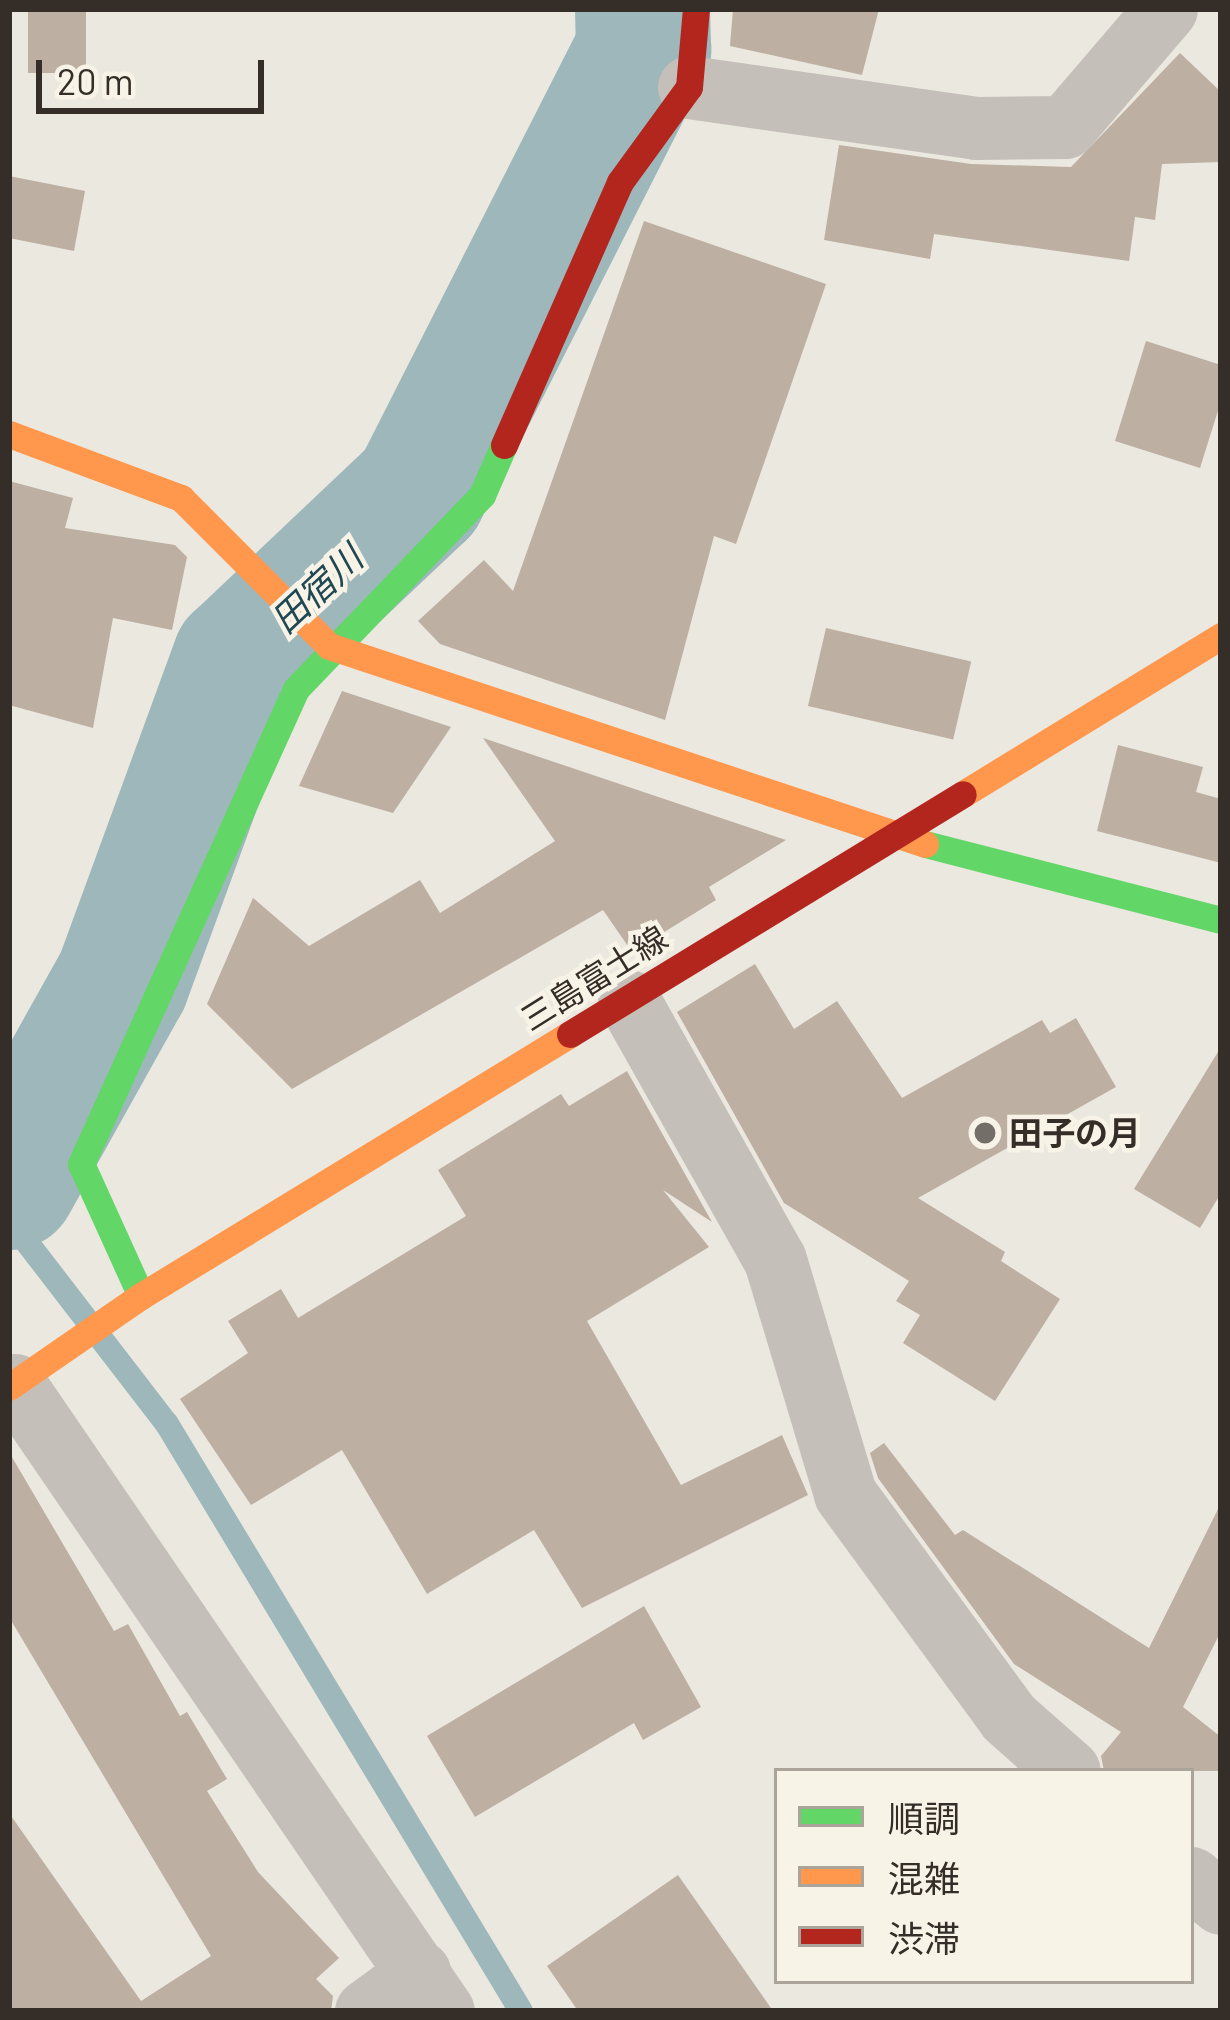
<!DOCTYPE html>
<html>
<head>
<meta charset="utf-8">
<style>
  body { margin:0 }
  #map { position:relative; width:1230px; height:2020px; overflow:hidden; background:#ebe8e0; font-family:Barlow,"Noto Sans JP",sans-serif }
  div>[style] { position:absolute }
  .water>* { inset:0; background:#9db7bb }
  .stream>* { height:24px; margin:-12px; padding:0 12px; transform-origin:12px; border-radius:12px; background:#9db7bb }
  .river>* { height:135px; margin:-67.5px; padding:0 67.5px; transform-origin:67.5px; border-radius:67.5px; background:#9db7bb }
  .building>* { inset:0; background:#bdafa2; transform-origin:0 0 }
  .street>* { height:63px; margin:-31.5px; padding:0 31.5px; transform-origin:31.5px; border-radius:31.5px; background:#c4c0b9 }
  .fast>* { height:27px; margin:-13.5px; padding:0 13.5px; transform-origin:13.5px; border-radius:13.5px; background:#63d668 }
  .slow>* { height:27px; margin:-13.5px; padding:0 13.5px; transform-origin:13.5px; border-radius:13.5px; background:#ff974d }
  .jam>* { height:27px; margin:-13.5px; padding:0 13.5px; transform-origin:13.5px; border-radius:13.5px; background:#b3261e }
  .dots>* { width:33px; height:33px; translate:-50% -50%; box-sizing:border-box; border:6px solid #f8f3e7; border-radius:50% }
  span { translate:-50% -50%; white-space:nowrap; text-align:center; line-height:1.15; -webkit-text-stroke:9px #f8f3e7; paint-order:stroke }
  .street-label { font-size:33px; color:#342d28 }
  .poi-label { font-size:33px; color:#342d28; font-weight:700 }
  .left { translate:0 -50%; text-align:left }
  .water-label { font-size:36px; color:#204853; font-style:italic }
  .frame { position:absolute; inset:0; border:12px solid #342d28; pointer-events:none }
  .legend { position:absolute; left:774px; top:1768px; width:420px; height:216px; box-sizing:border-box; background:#f8f3e7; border:3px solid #aaa49b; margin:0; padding:15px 21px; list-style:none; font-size:36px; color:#342d28 }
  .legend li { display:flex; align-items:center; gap:24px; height:60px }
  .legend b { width:60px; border:3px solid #aaa49b }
  .scale { position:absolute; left:36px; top:60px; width:228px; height:54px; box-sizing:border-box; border:6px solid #342d28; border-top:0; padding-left:15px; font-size:36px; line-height:42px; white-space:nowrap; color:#342d28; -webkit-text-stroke:9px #f8f3e7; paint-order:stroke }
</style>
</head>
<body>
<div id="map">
  <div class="water">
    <i style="clip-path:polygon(623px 9px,659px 9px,657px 42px,623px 28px)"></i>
  </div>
  <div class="stream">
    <i style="left:9px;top:1219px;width:259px;rotate:52.4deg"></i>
    <i style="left:167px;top:1424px;width:685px;rotate:58.91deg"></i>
  </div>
  <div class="river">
    <i style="left:9px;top:1182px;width:231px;rotate:-60.8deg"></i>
    <i style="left:122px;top:980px;width:340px;rotate:-69.9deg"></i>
    <i style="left:239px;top:661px;width:248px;rotate:-43.4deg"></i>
    <i style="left:419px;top:491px;width:496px;rotate:-63.1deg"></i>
    <i style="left:643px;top:49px;width:40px;rotate:-91.4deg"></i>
  </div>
  <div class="building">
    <i style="left:28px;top:9px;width:58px;height:64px"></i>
    <i style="clip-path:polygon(733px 9px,879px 9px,862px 75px,730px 46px)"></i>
    <i style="clip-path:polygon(1180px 53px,1221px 92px,1221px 162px,1162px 164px,1155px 220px,1135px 217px,1129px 261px,934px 234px,930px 259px,824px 240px,839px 145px,971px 164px,1071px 167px)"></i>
    <i style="clip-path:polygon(9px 176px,85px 191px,74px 251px,9px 238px)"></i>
    <i style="clip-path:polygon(644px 221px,826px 284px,736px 544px,714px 536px,665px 720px,440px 644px,418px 621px,484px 560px,513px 591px)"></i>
    <i style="clip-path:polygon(1146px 341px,1221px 365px,1221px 401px,1200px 468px,1115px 441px)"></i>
    <i style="clip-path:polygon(9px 481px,73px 498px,65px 528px,175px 545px,187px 557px,172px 630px,113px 618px,93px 728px,9px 705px)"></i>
    <i style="left:826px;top:628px;width:149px;height:80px;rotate:13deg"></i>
    <i style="clip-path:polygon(342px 691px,451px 727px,393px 813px,299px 786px)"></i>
    <i style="clip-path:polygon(483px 738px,786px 840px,709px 887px,716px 900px,632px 952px,603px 910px,292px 1089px,207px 1004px,253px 898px,309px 946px,420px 880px,440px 913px,555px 841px)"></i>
    <i style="clip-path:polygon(1118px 745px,1203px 767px,1196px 792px,1221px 799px,1221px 863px,1097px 831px)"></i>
    <i style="clip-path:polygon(755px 964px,794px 1029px,837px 1001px,902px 1098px,1042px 1020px,1050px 1033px,1076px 1018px,1116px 1087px,918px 1198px,1005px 1252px,1001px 1261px,1060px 1299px,995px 1401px,903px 1343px,920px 1315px,896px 1301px,909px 1281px,784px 1203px,677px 1012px)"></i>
    <i style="clip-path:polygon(1221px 1047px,1221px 1193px,1200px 1228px,1134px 1189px)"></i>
    <i style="clip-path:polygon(627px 1071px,712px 1222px,663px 1190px,709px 1247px,587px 1321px,681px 1485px,782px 1435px,808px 1495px,582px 1608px,534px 1530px,427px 1594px,342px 1450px,251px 1505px,180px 1399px,248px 1353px,228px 1321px,281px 1289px,298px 1318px,466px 1216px,438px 1170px,561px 1094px,569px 1106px)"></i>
    <i style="clip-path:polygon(884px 1443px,955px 1535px,963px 1530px,1149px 1648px,1221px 1503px,1221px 1631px,1183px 1707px,1221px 1737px,1221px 1771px,1104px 1771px,1101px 1756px,1121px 1732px,1014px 1664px,878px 1478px,870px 1453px)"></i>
    <i style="clip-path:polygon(9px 1452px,114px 1631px,128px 1624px,180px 1716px,187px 1712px,227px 1779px,207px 1791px,258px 1872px,339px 1958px,316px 1979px,333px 1996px,331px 2011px,9px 2011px,9px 1813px,141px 2001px,211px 1956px,9px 1617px)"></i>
    <i style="clip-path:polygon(644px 1606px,701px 1707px,643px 1740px,634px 1723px,475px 1817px,427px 1736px)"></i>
    <i style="clip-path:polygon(678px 1875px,773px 2011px,578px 2011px,547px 1966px)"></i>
  </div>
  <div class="street">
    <i style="left:689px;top:87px;width:290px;rotate:8.1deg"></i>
    <i style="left:976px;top:128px;width:89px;rotate:-0.6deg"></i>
    <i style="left:1065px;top:127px;width:155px;rotate:-49.4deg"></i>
    <i style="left:629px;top:1001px;width:297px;rotate:60.6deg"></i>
    <i style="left:775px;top:1260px;width:244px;rotate:73.3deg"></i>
    <i style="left:845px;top:1494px;width:276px;rotate:53.8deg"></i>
    <i style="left:1008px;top:1717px;width:81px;rotate:41.5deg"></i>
    <i style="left:15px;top:1385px;width:758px;rotate:55.64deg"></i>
    <i style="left:1191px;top:1878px;width:39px;rotate:40deg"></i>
    <i style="left:366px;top:2011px;width:66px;rotate:-36.3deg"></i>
  </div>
  <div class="fast">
    <i style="left:925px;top:844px;width:306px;rotate:14.4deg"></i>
    <i style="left:141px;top:1296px;width:145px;rotate:-114.4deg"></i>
    <i style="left:81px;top:1164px;width:521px;rotate:-65.65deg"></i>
    <i style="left:296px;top:689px;width:269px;rotate:-46.2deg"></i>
    <i style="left:482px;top:495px;width:55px;rotate:-66.3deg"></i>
  </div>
  <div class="slow">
    <i style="left:9px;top:434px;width:184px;rotate:20.4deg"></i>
    <i style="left:181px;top:498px;width:209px;rotate:45deg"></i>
    <i style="left:329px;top:646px;width:628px;rotate:18.38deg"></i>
    <i style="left:963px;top:794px;width:303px;rotate:-31.5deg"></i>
    <i style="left:9px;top:1387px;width:160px;rotate:-34.6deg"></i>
    <i style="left:141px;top:1296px;width:503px;rotate:-31.41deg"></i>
  </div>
  <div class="jam">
    <i style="left:504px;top:445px;width:287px;rotate:-66.2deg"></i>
    <i style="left:620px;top:182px;width:117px;rotate:-54deg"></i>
    <i style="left:689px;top:87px;width:78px;rotate:-84.9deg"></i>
    <i style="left:570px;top:1034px;width:460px;rotate:-31.4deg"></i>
  </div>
  <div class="dots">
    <i style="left:985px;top:1133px;background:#746e68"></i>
  </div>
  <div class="street-label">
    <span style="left:594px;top:978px;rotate:-32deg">三島富士線</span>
  </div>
  <div class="poi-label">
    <span class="left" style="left:1009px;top:1133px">田子の月</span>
  </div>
  <div class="water-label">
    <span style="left:316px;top:588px;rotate:-43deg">田宿川</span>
  </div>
  <div class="frame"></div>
  <ul class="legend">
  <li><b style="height:15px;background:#63d668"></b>順調</li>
  <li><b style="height:15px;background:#ff974d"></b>混雑</li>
  <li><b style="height:15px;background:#b3261e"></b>渋滞</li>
  </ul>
  <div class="scale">20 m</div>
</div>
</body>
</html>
